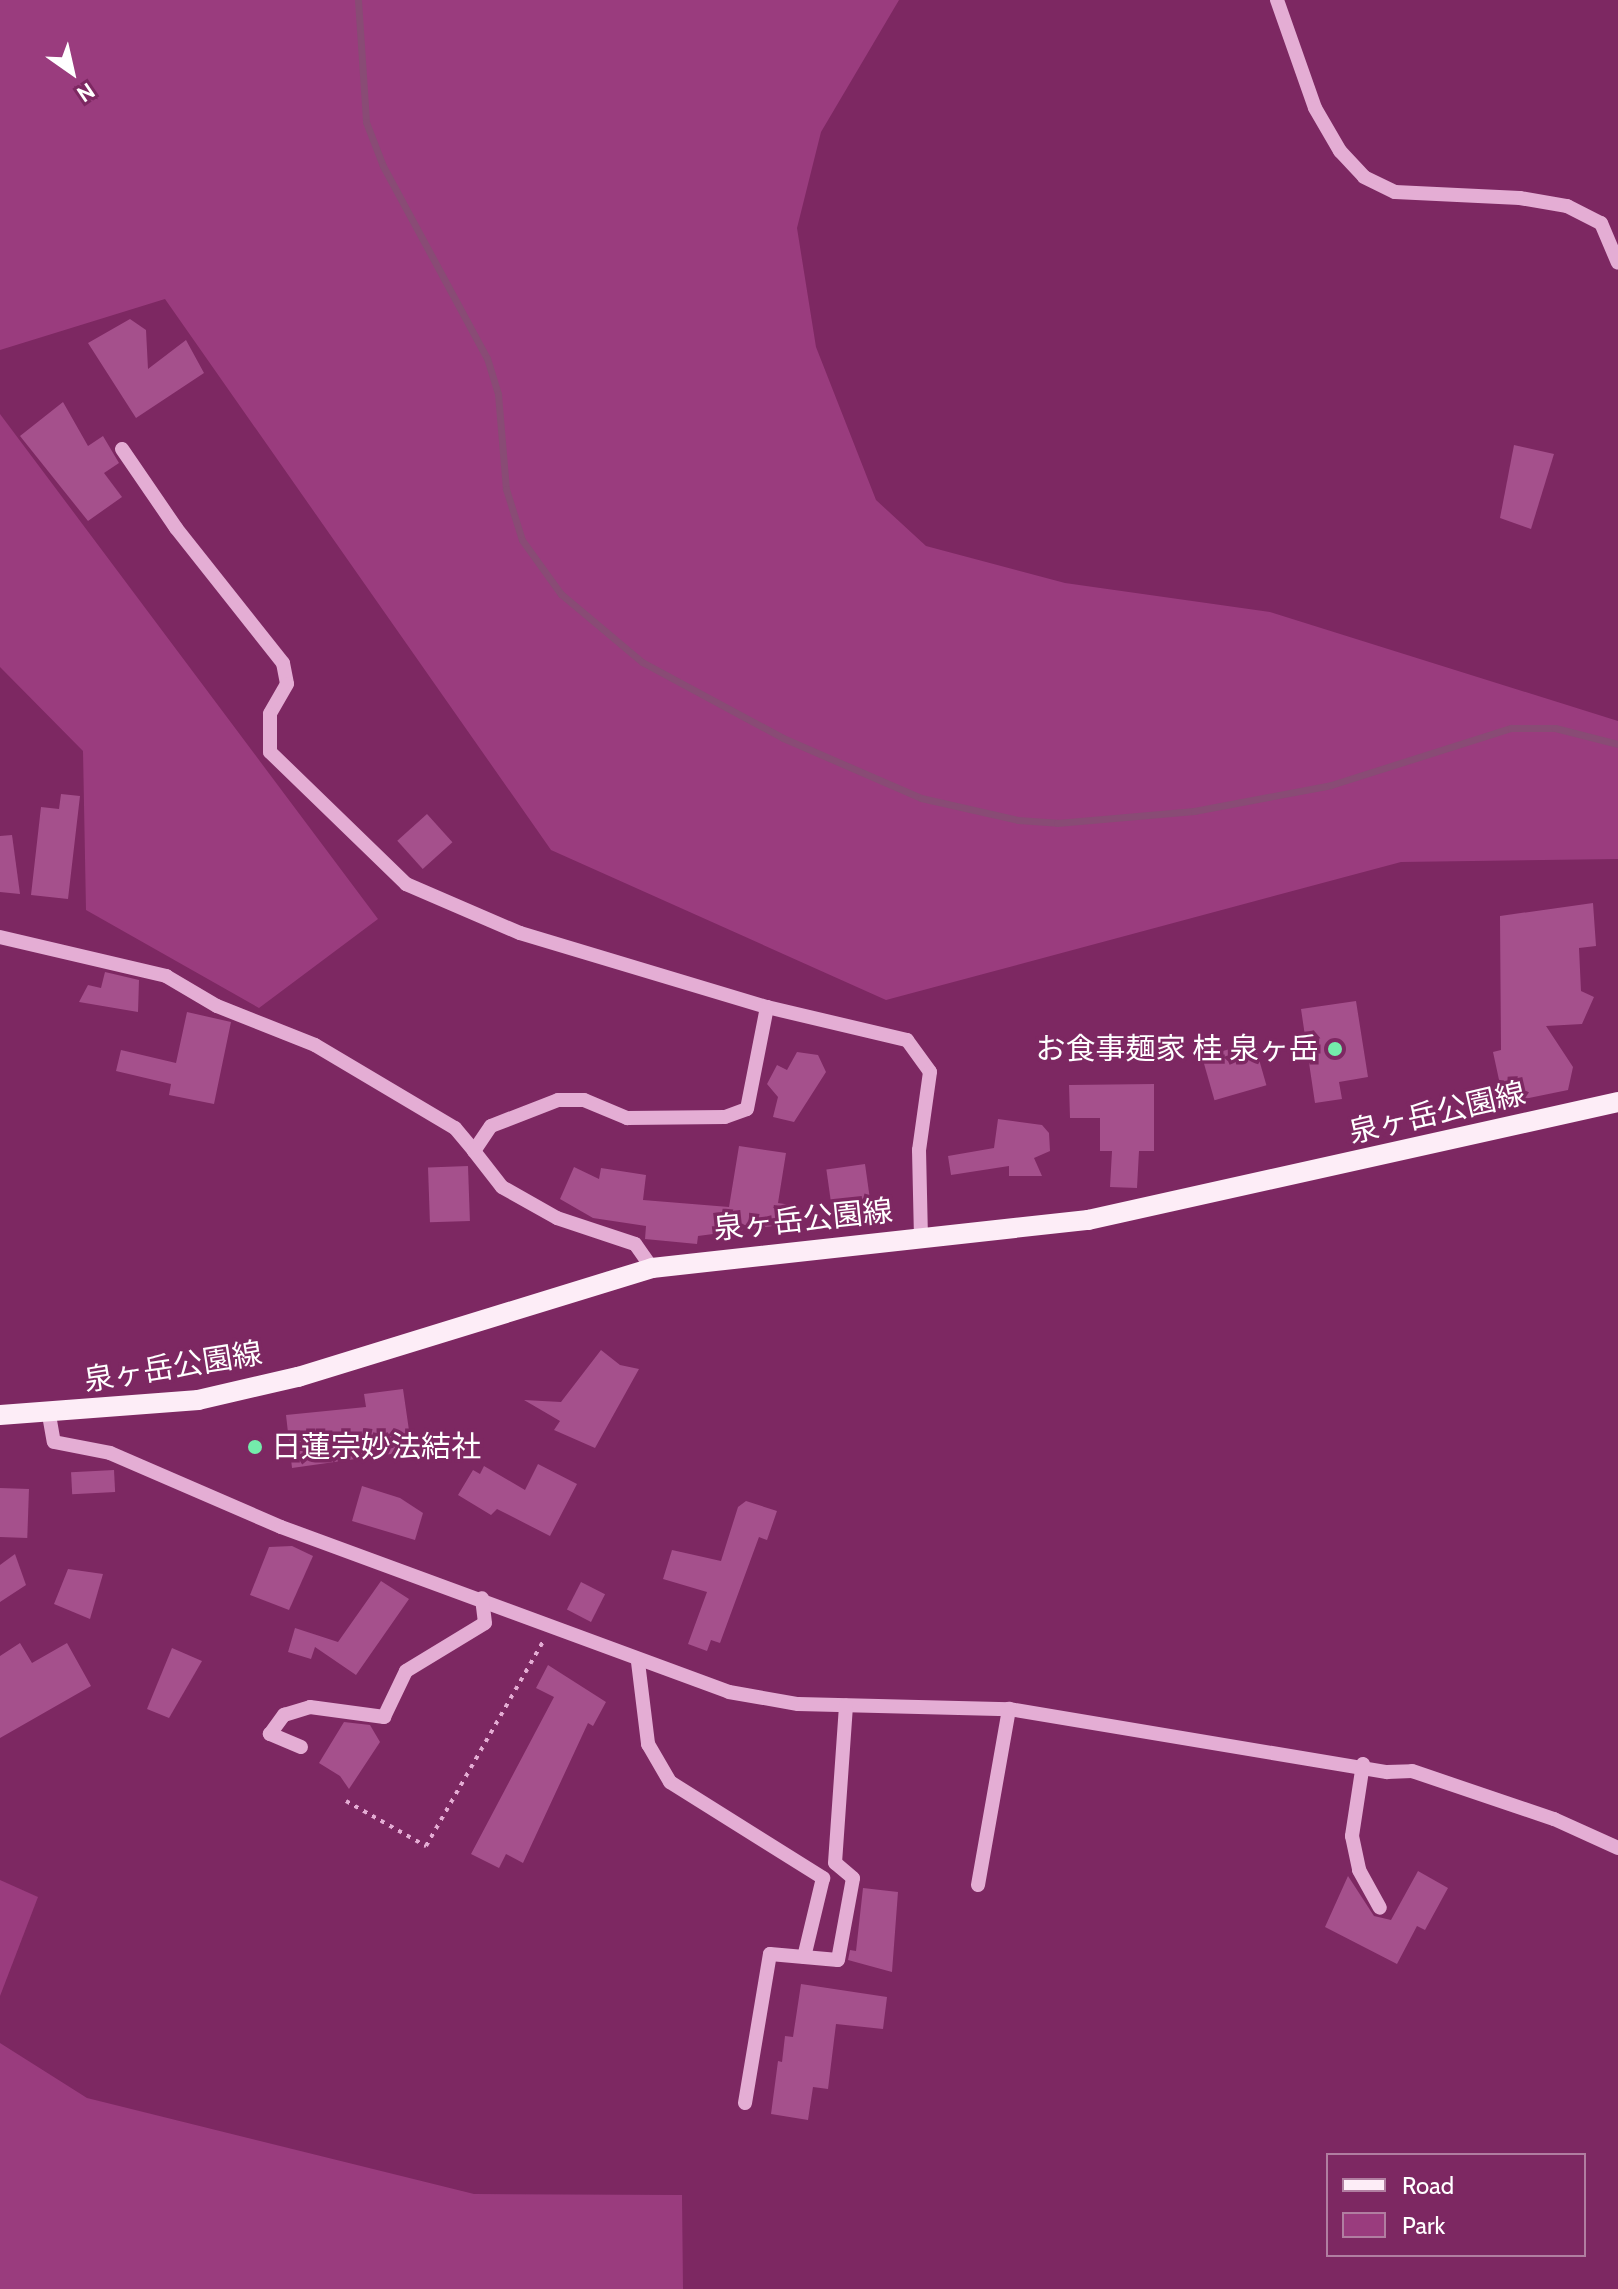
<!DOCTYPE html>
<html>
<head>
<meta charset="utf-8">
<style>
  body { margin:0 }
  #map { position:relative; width:1618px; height:2289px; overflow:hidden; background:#7d2862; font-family:Cabin,"Noto Sans JP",sans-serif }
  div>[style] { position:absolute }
  .green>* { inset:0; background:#9a3c7e }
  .stream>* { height:7px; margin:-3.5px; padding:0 3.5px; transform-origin:3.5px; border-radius:3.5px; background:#894b75 }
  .building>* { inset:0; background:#a5508c; transform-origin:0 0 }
  .path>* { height:4px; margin-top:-2px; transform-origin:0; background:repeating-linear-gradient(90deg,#e4add4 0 4px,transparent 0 10px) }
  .minor>* { height:14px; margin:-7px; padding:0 7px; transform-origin:7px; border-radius:7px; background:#e4add4 }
  .major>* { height:20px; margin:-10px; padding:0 10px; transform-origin:10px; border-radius:10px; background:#fdedf7 }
  .dots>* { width:22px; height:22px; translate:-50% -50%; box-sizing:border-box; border:4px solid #7d2862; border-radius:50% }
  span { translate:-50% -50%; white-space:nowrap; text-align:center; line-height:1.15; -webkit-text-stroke:7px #7d2862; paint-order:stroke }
  .poi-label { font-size:30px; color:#fff }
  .right { translate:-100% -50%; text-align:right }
  .left { translate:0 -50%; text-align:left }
  .street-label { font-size:30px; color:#fff }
  .legend { position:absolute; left:1326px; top:2153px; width:260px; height:104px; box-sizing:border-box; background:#7d2862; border:2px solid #b17ea1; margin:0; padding:10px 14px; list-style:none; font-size:24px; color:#fff }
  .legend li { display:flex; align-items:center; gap:16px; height:40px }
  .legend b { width:40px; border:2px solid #b17ea1 }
  .north { position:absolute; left:32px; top:32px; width:80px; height:80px; -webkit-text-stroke:6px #7d2862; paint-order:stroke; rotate:146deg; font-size:22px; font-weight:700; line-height:32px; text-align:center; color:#fff }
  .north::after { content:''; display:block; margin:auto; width:28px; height:36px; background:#fff; clip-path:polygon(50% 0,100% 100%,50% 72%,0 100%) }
</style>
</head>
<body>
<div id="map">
  <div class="green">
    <i style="clip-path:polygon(0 0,899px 0,821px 132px,797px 228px,816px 347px,876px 500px,926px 546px,1065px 583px,1270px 612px,1618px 721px,1618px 859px,1401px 862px,886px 1000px,551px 850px,165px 299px,0 350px)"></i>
    <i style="clip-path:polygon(0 414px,378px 919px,259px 1008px,86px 910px,83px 751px,0 667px)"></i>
    <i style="clip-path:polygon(0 1880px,38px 1897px,0 1996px)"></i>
    <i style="clip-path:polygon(0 2043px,87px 2098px,474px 2194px,682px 2195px,683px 2289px,0 2289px)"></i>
  </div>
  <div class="stream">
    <i style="left:358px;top:0;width:122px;rotate:86.2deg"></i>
    <i style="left:366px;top:122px;width:47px;rotate:68.9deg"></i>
    <i style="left:383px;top:166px;width:218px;rotate:61.6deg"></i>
    <i style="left:487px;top:358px;width:38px;rotate:73deg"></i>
    <i style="left:498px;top:394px;width:95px;rotate:85.2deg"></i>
    <i style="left:506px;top:489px;width:53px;rotate:72.6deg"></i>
    <i style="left:522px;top:540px;width:67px;rotate:54.2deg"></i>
    <i style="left:561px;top:594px;width:106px;rotate:40deg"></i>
    <i style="left:642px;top:662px;width:160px;rotate:28.3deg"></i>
    <i style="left:783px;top:738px;width:150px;rotate:23.5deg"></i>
    <i style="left:921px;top:798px;width:99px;rotate:12.8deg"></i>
    <i style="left:1018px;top:820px;width:39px;rotate:4deg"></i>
    <i style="left:1057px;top:823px;width:138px;rotate:-5deg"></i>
    <i style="left:1194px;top:811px;width:139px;rotate:-10.7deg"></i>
    <i style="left:1331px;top:785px;width:189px;rotate:-17.6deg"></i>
    <i style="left:1511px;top:728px;width:44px"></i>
    <i style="left:1555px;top:728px;width:65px;rotate:14.3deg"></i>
  </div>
  <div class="building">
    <i style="clip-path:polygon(130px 319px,146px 330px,148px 369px,186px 340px,204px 373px,136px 418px,88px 343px)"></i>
    <i style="clip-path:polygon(63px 402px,88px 446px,103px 436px,119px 463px,104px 473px,122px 497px,88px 521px,20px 436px)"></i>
    <i style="clip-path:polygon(1514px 445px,1554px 454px,1531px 529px,1500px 518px)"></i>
    <i style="clip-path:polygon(61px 794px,80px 796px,68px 899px,31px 895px,41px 807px,59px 809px)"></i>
    <i style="left:427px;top:814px;width:38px;height:40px;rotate:48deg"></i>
    <i style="clip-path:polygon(12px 835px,20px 894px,0 892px,0 836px)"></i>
    <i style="clip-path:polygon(1593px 903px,1596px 946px,1579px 948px,1581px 991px,1594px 997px,1582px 1024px,1546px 1026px,1573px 1067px,1568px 1090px,1504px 1103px,1493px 1052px,1501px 1050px,1500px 916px)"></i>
    <i style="clip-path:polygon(105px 972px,139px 980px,138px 1012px,79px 1002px,88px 985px,101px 988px)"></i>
    <i style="clip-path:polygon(1356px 1001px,1368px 1077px,1339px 1082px,1342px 1099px,1315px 1103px,1301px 1009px)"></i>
    <i style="clip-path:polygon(187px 1012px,231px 1022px,214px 1104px,169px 1095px,171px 1084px,116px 1071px,121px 1050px,176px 1063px)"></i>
    <i style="left:1254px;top:1042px;width:45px;height:54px;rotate:74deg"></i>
    <i style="clip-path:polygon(797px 1052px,818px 1055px,826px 1072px,794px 1122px,773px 1117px,778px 1097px,767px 1084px,777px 1065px,787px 1070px)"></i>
    <i style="clip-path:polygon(1154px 1084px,1154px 1151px,1139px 1151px,1137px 1188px,1110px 1187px,1112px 1151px,1100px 1151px,1100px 1118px,1070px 1118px,1069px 1085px)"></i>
    <i style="clip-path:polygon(998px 1119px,1042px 1125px,1049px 1133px,1050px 1151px,1034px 1158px,1042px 1176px,1009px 1176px,1009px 1166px,951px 1175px,948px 1156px,994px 1148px)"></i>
    <i style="clip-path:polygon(739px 1146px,786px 1153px,778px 1203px,791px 1205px,788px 1224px,698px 1236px,697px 1244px,645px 1239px,646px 1226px,593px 1218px,560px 1199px,574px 1167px,599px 1179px,601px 1168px,646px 1175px,643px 1200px,729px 1207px)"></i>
    <i style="left:865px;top:1164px;width:49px;height:39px;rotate:82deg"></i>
    <i style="left:468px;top:1166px;width:55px;height:40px;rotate:88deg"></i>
    <i style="clip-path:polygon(601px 1350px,620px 1365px,639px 1369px,595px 1448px,554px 1430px,560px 1421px,524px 1400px,561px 1402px)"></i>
    <i style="clip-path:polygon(403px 1389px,412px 1451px,292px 1468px,286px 1415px,366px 1407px,364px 1394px)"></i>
    <i style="clip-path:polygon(538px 1464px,577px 1484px,550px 1536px,497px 1509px,491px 1515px,458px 1495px,473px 1470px,480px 1474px,484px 1466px,525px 1490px)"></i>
    <i style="left:114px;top:1470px;width:22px;height:43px;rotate:87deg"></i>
    <i style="clip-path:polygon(362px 1486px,400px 1498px,423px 1513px,415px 1540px,352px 1521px)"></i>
    <i style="left:0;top:1488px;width:29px;height:49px;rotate:2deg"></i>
    <i style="clip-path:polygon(746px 1501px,777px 1511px,767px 1540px,759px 1537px,720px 1643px,711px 1640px,707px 1651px,688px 1644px,707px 1592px,663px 1579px,672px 1550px,721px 1561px,738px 1507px)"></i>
    <i style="clip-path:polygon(292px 1546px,313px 1556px,289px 1610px,250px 1595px,269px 1547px)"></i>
    <i style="clip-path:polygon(15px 1554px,26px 1585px,0 1602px,0 1565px)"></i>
    <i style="clip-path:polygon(68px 1569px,103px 1574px,90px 1619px,54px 1604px)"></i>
    <i style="clip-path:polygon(381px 1581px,409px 1599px,356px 1675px,315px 1647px,311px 1659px,288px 1652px,295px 1628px,338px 1642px)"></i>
    <i style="left:581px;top:1582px;width:27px;height:31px;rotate:27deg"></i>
    <i style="clip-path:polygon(20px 1643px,32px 1663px,67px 1643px,91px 1686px,0 1738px,0 1656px)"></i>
    <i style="clip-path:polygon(172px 1648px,202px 1661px,169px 1718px,147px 1709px)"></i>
    <i style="clip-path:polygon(548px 1665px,606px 1702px,593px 1726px,588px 1723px,523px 1863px,506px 1854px,499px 1868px,471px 1854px,554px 1697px,536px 1688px)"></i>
    <i style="clip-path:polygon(344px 1722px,370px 1725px,380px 1742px,349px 1789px,340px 1776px,319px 1763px)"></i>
    <i style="clip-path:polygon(1418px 1871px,1448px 1888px,1425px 1930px,1417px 1926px,1397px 1964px,1325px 1927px,1348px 1876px,1374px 1916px,1391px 1920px)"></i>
    <i style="clip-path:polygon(863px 1888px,898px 1892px,892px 1972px,848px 1960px,850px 1950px,856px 1951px)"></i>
    <i style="clip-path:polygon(801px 1984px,887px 1997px,883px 2029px,836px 2024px,828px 2089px,813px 2087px,808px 2120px,771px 2114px,778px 2061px,782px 2062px,785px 2036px,793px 2037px)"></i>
  </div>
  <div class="path">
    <i style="left:346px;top:1801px;width:92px;rotate:29.4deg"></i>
    <i style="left:426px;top:1846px;width:235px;rotate:-60.2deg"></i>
  </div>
  <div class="minor">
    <i style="left:1277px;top:0;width:114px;rotate:70.6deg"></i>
    <i style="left:1315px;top:108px;width:50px;rotate:59.8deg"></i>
    <i style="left:1340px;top:151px;width:35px;rotate:47deg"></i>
    <i style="left:1364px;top:177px;width:34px;rotate:26deg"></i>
    <i style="left:1395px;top:192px;width:125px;rotate:2.7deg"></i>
    <i style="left:1520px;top:198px;width:48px;rotate:9.7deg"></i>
    <i style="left:1567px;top:206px;width:38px;rotate:27deg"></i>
    <i style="left:1601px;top:223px;width:43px;rotate:67deg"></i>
    <i style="left:122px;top:449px;width:96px;rotate:55.6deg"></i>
    <i style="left:176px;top:528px;width:172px;rotate:51.6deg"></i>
    <i style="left:283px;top:663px;width:21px;rotate:79deg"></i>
    <i style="left:287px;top:684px;width:34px;rotate:120deg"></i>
    <i style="left:270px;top:714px;width:38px;rotate:90deg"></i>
    <i style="left:270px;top:752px;width:190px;rotate:44.1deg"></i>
    <i style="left:406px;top:884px;width:124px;rotate:23.3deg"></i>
    <i style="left:520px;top:933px;width:258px;rotate:16.7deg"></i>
    <i style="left:767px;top:1007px;width:144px;rotate:13.3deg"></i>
    <i style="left:907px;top:1040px;width:39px;rotate:54deg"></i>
    <i style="left:930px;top:1072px;width:79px;rotate:98deg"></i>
    <i style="left:919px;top:1150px;width:89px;rotate:88.7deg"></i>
    <i style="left:0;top:937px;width:171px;rotate:13.2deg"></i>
    <i style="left:166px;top:976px;width:59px;rotate:30.5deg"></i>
    <i style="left:217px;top:1006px;width:105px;rotate:21.7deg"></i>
    <i style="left:315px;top:1045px;width:163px;rotate:30.7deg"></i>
    <i style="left:455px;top:1128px;width:30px;rotate:50deg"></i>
    <i style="left:652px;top:1268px;width:29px;rotate:-125deg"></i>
    <i style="left:635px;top:1244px;width:82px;rotate:-161.6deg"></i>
    <i style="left:557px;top:1218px;width:63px;rotate:-150.6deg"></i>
    <i style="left:502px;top:1187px;width:46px;rotate:-127.9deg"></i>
    <i style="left:474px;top:1151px;width:30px;rotate:-56deg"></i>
    <i style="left:491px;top:1126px;width:72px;rotate:-21.2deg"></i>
    <i style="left:558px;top:1100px;width:26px"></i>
    <i style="left:584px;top:1100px;width:47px;rotate:22.7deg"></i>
    <i style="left:627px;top:1118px;width:98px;rotate:-0.6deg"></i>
    <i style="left:725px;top:1117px;width:23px;rotate:-20deg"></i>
    <i style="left:747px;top:1109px;width:104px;rotate:-78.9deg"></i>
    <i style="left:49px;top:1415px;width:27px;rotate:80deg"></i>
    <i style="left:54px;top:1442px;width:57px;rotate:11.1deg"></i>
    <i style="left:110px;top:1453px;width:186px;rotate:23.4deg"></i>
    <i style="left:281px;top:1527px;width:477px;rotate:20.2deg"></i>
    <i style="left:729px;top:1692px;width:70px;rotate:9.9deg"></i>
    <i style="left:798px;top:1704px;width:211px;rotate:1.4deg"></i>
    <i style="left:1009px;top:1709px;width:383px;rotate:9.5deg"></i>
    <i style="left:1387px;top:1772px;width:25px;rotate:-2deg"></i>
    <i style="left:1412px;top:1771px;width:150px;rotate:18.7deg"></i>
    <i style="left:1554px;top:1819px;width:70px;rotate:24.4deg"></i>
    <i style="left:638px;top:1662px;width:83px;rotate:83deg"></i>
    <i style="left:648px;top:1744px;width:44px;rotate:59.9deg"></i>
    <i style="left:670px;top:1782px;width:181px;rotate:32.1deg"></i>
    <i style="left:823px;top:1878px;width:81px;rotate:103.5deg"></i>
    <i style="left:301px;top:1747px;width:34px;rotate:-157deg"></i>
    <i style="left:270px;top:1734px;width:24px;rotate:-54deg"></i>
    <i style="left:284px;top:1715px;width:27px;rotate:-17deg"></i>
    <i style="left:310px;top:1707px;width:75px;rotate:7.7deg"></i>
    <i style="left:384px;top:1717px;width:51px;rotate:-64.4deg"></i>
    <i style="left:406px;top:1671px;width:92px;rotate:-31.3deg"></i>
    <i style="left:485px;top:1623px;width:25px;rotate:-97deg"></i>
    <i style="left:1363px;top:1764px;width:73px;rotate:98.7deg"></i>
    <i style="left:1352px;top:1836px;width:35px;rotate:78deg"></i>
    <i style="left:1359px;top:1870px;width:43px;rotate:61.1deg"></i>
    <i style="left:978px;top:1885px;width:179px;rotate:-80deg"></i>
    <i style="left:745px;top:2103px;width:151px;rotate:-80.5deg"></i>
    <i style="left:770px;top:1954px;width:68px;rotate:5deg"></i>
    <i style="left:838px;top:1960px;width:83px;rotate:-79.6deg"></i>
    <i style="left:853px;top:1878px;width:23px;rotate:-140deg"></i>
    <i style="left:835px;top:1863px;width:158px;rotate:-86deg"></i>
  </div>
  <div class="major">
    <i style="left:0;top:1415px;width:199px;rotate:-4.3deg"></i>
    <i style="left:198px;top:1400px;width:103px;rotate:-13deg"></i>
    <i style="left:298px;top:1377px;width:370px;rotate:-17.1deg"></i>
    <i style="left:652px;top:1268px;width:439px;rotate:-6.3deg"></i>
    <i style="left:1088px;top:1220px;width:543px;rotate:-12.55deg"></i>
  </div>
  <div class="dots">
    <i style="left:1335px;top:1049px;background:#74ecab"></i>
    <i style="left:255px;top:1447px;background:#74ecab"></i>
  </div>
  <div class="poi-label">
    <span class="right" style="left:1319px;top:1049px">お食事麺家 桂 泉ヶ岳</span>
    <span class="left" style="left:271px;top:1447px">日蓮宗妙法結社</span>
  </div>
  <div class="street-label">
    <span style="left:1437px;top:1113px;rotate:-13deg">泉ヶ岳公園線</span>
    <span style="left:803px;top:1220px;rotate:-6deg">泉ヶ岳公園線</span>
    <span style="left:173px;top:1367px;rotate:-9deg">泉ヶ岳公園線</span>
  </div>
  <ul class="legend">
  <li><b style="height:10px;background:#fdedf7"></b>Road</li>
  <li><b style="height:22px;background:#9a3c7e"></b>Park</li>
  </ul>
  <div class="north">N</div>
</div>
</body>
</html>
